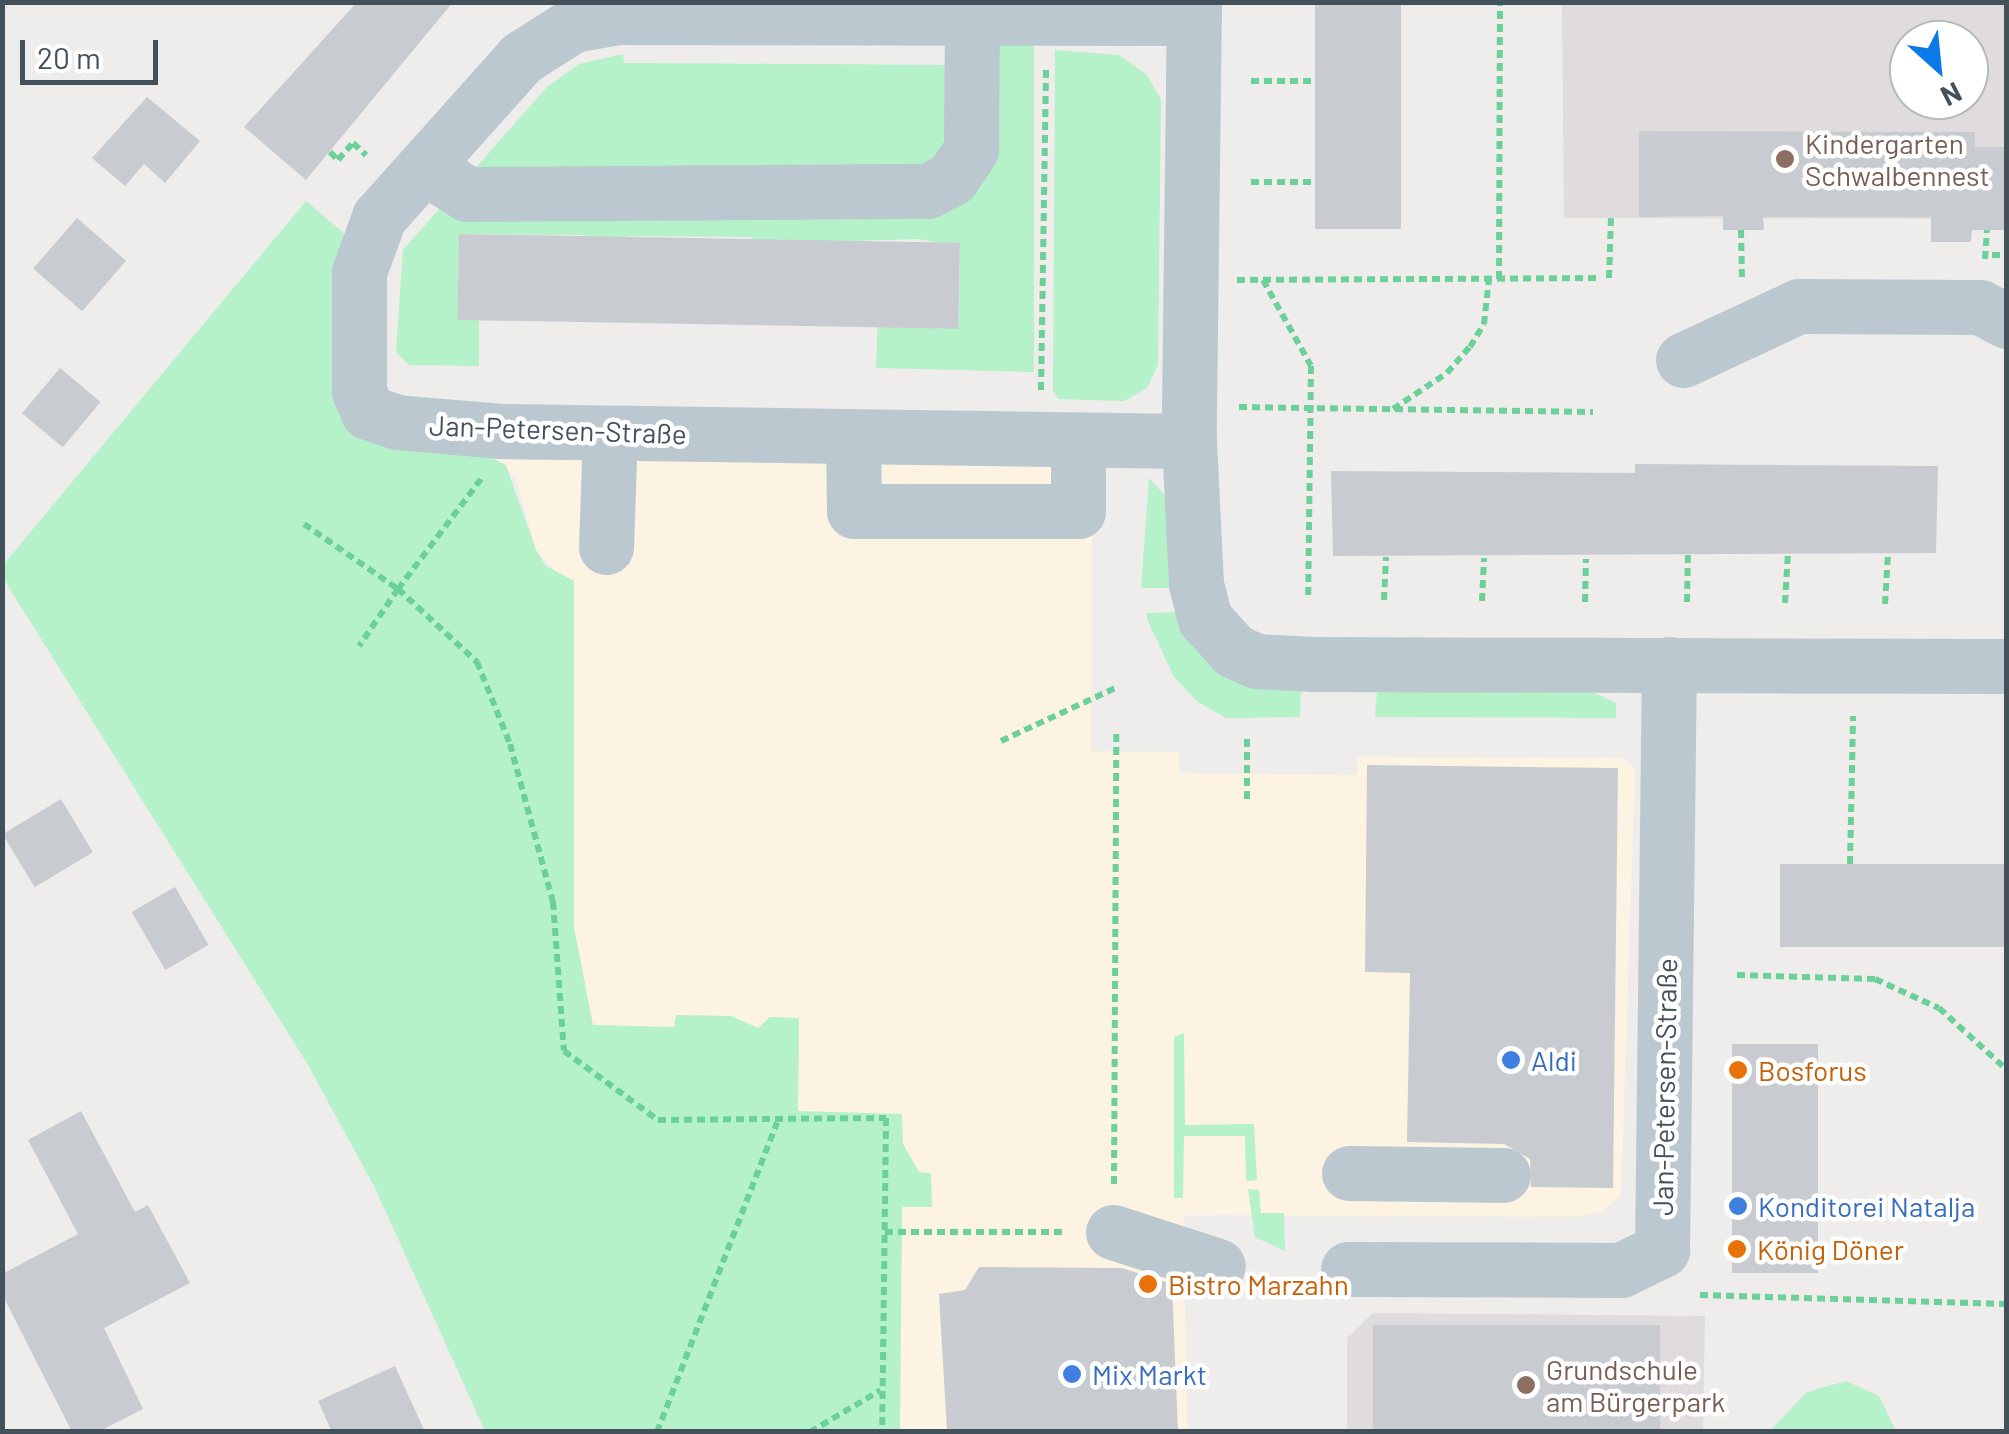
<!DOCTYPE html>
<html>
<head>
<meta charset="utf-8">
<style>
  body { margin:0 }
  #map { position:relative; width:2009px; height:1434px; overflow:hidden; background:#efecec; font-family:Barlow,sans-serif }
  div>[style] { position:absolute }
  .commercial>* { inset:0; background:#fdf3e2 }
  .education>* { inset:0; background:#e0dcde }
  .green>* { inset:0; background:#b5f1c9 }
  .building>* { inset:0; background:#c8ccd1; transform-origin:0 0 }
  .path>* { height:6px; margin-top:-3px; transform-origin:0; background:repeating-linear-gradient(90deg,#6cd199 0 8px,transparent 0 13px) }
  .minor>* { height:55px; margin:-27.5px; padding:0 27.5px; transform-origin:27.5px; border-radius:27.5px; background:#bbc8d0 }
  .dots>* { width:28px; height:28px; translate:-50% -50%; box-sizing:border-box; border:5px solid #fff; border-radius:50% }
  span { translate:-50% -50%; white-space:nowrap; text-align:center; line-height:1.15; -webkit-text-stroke:9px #fff; paint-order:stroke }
  .education-label { font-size:28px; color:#785e54 }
  .left { translate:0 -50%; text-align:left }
  .street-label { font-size:28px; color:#43515a }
  .shop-label { font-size:28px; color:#366cbe }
  .food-label { font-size:28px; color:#c56008 }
  .frame { position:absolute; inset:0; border:5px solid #43515a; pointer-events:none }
  .north { position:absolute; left:1889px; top:20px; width:100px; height:100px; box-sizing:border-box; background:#fff; border:2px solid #b4b9bd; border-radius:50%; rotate:153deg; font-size:28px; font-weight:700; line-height:40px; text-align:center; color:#43515a }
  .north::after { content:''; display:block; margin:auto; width:35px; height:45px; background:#0c79e8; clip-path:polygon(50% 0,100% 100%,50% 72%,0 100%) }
  .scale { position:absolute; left:20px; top:40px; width:138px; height:45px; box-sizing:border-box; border:5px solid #43515a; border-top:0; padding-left:12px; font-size:30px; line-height:35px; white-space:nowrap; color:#43515a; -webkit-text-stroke:8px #fff; paint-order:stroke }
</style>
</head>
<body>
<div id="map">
  <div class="commercial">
    <i style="clip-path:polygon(488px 451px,1092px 452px,1091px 751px,1178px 752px,1180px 773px,1357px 775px,1358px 757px,1625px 758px,1635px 770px,1621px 1195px,1603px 1211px,1577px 1217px,1184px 1215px,1187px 1431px,900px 1431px,902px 1206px,798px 1112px,799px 1019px,770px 1017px,758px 1028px,731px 1016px,677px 1015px,675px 1027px,593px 1026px,574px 928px,561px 578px,536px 550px,516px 479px)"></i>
  </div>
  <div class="education">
    <i style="clip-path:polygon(evenodd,1562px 3px,2006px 3px,2006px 219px,1564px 218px,1562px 3px,1909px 40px,1969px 40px,1969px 100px,1909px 100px,1909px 40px)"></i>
    <i style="clip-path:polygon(1373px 1313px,1705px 1316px,1703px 1431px,1347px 1432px,1347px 1338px)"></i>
  </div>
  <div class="green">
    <i style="clip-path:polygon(958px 34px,1021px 36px,1034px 47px,1034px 372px,876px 368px,878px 315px,959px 324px,960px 246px,918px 239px,753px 244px,752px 237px,626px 236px,626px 244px,585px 243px,585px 235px,459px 234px,459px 319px,479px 319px,479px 366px,409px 365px,396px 352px,403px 250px,547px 87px,579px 64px,623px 54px,624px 63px,957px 65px)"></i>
    <i style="clip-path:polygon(1055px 50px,1119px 55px,1147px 75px,1161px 100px,1158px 365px,1147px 388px,1124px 401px,1059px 399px,1053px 391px)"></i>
    <i style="clip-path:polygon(306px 201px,346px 235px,336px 384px,506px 465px,536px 550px,546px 566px,574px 581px,574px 928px,593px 1025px,674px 1027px,676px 1015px,731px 1016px,758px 1028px,770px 1017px,799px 1018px,798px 1111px,902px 1114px,903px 1144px,919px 1172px,931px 1173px,932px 1207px,902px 1207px,900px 1431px,485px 1431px,375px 1188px,308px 1065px,3px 578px,3px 565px)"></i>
    <i style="clip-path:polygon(1149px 478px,1170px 501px,1175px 588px,1141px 588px)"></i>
    <i style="clip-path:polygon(1180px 612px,1301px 689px,1300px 717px,1226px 718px,1198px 702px,1174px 677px,1147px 619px,1147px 613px)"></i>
    <i style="clip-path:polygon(1377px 690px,1590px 691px,1616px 703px,1616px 718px,1375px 717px)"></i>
    <i style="clip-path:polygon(1184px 1033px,1185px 1125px,1254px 1124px,1257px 1180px,1246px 1181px,1245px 1136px,1184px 1136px,1183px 1198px,1174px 1198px,1174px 1037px)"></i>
    <i style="clip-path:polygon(1248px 1189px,1259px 1190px,1261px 1213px,1284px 1213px,1285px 1251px,1255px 1237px)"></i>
    <i style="clip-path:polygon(1846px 1381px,1879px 1396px,1896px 1431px,1770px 1431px,1807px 1392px)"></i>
  </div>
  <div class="building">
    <i style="clip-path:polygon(357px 2px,453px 2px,306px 180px,244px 127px)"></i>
    <i style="left:1315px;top:2px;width:86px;height:227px"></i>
    <i style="clip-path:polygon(147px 97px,200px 141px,165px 183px,144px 164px,125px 186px,92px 158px)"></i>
    <i style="clip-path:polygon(1639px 131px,1975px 132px,1975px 147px,2006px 147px,2006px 230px,1972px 230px,1971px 242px,1931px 242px,1931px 217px,1763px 217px,1764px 230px,1723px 230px,1723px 216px,1639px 217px)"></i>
    <i style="left:77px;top:218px;width:65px;height:67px;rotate:41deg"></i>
    <i style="left:459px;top:234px;width:501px;height:86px;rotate:1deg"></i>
    <i style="left:60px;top:368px;width:53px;height:59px;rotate:40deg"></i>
    <i style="clip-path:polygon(1635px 464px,1938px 466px,1936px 553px,1333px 556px,1331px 471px,1635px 473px)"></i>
    <i style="clip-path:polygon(1367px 765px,1618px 768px,1613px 1188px,1531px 1187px,1530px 1159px,1504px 1144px,1407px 1142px,1410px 973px,1365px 972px)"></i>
    <i style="left:61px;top:799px;width:62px;height:68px;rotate:59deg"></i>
    <i style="left:1780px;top:864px;width:226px;height:83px"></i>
    <i style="left:175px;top:887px;width:67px;height:50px;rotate:60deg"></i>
    <i style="left:1732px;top:1044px;width:86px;height:229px"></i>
    <i style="clip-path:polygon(81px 1111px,135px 1212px,148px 1205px,190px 1283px,104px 1328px,143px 1409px,98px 1432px,72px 1432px,2px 1294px,2px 1274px,78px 1234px,28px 1140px)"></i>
    <i style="clip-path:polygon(979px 1267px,1122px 1268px,1172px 1284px,1178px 1432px,947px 1432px,939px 1294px,965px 1290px)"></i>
    <i style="left:1373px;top:1325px;width:287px;height:107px"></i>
    <i style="clip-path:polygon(395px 1366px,425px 1432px,332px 1432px,318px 1401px)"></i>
  </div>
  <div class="path">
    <i style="left:1251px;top:81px;width:64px"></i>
    <i style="left:330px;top:152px;width:11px;rotate:45deg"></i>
    <i style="left:338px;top:160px;width:23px;rotate:-49deg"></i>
    <i style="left:353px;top:143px;width:18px;rotate:43deg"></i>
    <i style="left:1251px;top:182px;width:63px"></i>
    <i style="left:1741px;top:230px;width:47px;rotate:88.8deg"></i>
    <i style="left:1992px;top:255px;width:14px"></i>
    <i style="left:1985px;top:259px;width:29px;rotate:-86deg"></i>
    <i style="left:1609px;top:278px;width:60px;rotate:-88.1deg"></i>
    <i style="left:1499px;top:279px;width:277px;rotate:-89.8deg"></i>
    <i style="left:1237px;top:280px;width:359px;rotate:-0.3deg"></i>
    <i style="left:1263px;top:280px;width:98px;rotate:60.8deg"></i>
    <i style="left:1311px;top:366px;width:234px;rotate:90.7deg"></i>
    <i style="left:1041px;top:390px;width:323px;rotate:-89.1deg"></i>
    <i style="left:1239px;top:407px;width:354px;rotate:0.8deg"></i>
    <i style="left:1393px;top:409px;width:65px;rotate:-33.7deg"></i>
    <i style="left:1447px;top:373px;width:35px;rotate:-49deg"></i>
    <i style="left:1470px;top:347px;width:27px;rotate:-59deg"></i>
    <i style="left:1484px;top:324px;width:45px;rotate:-83.7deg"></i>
    <i style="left:481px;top:479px;width:138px;rotate:127deg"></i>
    <i style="left:398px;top:589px;width:108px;rotate:42.7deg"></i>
    <i style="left:477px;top:662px;width:88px;rotate:68.1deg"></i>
    <i style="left:510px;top:744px;width:164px;rotate:74.8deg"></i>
    <i style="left:553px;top:902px;width:149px;rotate:85.8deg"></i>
    <i style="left:564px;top:1051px;width:117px;rotate:36.3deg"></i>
    <i style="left:658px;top:1120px;width:228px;rotate:-0.5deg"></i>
    <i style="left:886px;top:1118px;width:314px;rotate:90.7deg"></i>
    <i style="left:304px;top:524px;width:114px;rotate:34.7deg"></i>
    <i style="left:398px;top:589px;width:69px;rotate:124.4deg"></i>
    <i style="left:1384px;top:600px;width:43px;rotate:-87.3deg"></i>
    <i style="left:1482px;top:601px;width:43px;rotate:-87.3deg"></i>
    <i style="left:1585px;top:602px;width:43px;rotate:-88.7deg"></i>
    <i style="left:1687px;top:602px;width:52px;rotate:-88.9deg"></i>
    <i style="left:1785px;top:603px;width:51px;rotate:-86.6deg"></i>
    <i style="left:1885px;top:604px;width:51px;rotate:-86.6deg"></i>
    <i style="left:1001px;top:741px;width:126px;rotate:-24.9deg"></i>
    <i style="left:1247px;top:799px;width:63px;rotate:-90deg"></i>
    <i style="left:1850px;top:864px;width:148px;rotate:-88.8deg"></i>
    <i style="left:1737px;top:975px;width:138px;rotate:1.7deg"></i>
    <i style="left:1875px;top:979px;width:70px;rotate:24.4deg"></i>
    <i style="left:1939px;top:1008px;width:91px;rotate:42.3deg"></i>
    <i style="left:1114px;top:1184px;width:451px;rotate:-89.7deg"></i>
    <i style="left:885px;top:1232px;width:179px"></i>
    <i style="left:1700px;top:1295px;width:306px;rotate:1.7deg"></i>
    <i style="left:657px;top:1432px;width:332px;rotate:-68.8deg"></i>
    <i style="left:810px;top:1432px;width:82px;rotate:-30.6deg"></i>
  </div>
  <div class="minor">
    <i style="left:1194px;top:2px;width:439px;rotate:90.7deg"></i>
    <i style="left:1189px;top:441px;width:143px;rotate:87.2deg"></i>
    <i style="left:1196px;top:584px;width:36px;rotate:76deg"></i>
    <i style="left:1205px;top:619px;width:43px;rotate:47.8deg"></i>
    <i style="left:1234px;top:651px;width:24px;rotate:24deg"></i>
    <i style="left:1256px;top:661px;width:58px;rotate:3deg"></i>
    <i style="left:1314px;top:664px;width:692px;rotate:0.17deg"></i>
    <i style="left:425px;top:167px;width:50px;rotate:32.7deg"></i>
    <i style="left:467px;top:194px;width:461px;rotate:-0.4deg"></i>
    <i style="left:928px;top:191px;width:27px;rotate:-28deg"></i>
    <i style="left:952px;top:178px;width:34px;rotate:-56deg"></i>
    <i style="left:971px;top:150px;width:132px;rotate:-89.6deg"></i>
    <i style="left:1683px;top:360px;width:128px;rotate:-25deg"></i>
    <i style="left:1799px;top:306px;width:181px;rotate:0.3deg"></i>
    <i style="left:1980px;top:307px;width:30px;rotate:28deg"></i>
    <i style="left:853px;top:437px;width:74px;rotate:89.2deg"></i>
    <i style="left:854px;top:511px;width:224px"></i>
    <i style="left:1078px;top:511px;width:70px;rotate:-90deg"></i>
    <i style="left:1189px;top:441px;width:688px;rotate:-179.17deg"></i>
    <i style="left:501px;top:431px;width:104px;rotate:-175.1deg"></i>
    <i style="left:397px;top:422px;width:31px;rotate:-161deg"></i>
    <i style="left:368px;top:412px;width:22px;rotate:-114deg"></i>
    <i style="left:359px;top:392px;width:120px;rotate:-90deg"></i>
    <i style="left:359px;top:272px;width:59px;rotate:-70deg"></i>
    <i style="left:379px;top:217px;width:213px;rotate:-48.2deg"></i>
    <i style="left:521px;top:58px;width:62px;rotate:-32.4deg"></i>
    <i style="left:573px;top:25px;width:46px;rotate:-10.1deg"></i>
    <i style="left:618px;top:17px;width:576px;rotate:0.1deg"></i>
    <i style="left:606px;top:547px;width:114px;rotate:-88deg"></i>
    <i style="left:1349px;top:1173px;width:154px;rotate:0.7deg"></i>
    <i style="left:1113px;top:1232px;width:110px;rotate:17.9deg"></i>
    <i style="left:1348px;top:1269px;width:273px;rotate:0.2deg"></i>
    <i style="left:1621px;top:1270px;width:46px;rotate:-26deg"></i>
    <i style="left:1662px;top:1250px;width:586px;rotate:-89.32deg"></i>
  </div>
  <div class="dots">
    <i style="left:1785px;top:159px;background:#8d6e63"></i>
    <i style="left:1511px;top:1060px;background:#3f7fe0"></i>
    <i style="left:1738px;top:1070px;background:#e8710a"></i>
    <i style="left:1738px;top:1206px;background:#3f7fe0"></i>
    <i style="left:1737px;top:1249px;background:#e8710a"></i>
    <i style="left:1148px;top:1284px;background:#e8710a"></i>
    <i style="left:1072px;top:1374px;background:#3f7fe0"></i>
    <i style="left:1526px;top:1385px;background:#8d6e63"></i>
  </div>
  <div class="education-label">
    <span class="left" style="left:1805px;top:159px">Kindergarten<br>Schwalbennest</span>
    <span class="left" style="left:1546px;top:1385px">Grundschule<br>am Bürgerpark</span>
  </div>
  <div class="street-label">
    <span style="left:558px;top:429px;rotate:2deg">Jan-Petersen-Straße</span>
    <span style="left:1664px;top:1087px;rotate:-89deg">Jan-Petersen-Straße</span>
  </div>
  <div class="shop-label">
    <span class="left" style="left:1531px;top:1060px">Aldi</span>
    <span class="left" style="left:1758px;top:1206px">Konditorei Natalja</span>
    <span class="left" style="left:1092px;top:1374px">Mix Markt</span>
  </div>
  <div class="food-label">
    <span class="left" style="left:1758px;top:1070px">Bosforus</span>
    <span class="left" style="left:1757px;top:1249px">König Döner</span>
    <span class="left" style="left:1168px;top:1284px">Bistro Marzahn</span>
  </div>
  <div class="frame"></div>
  <div class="north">N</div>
  <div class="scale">20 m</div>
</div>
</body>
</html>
